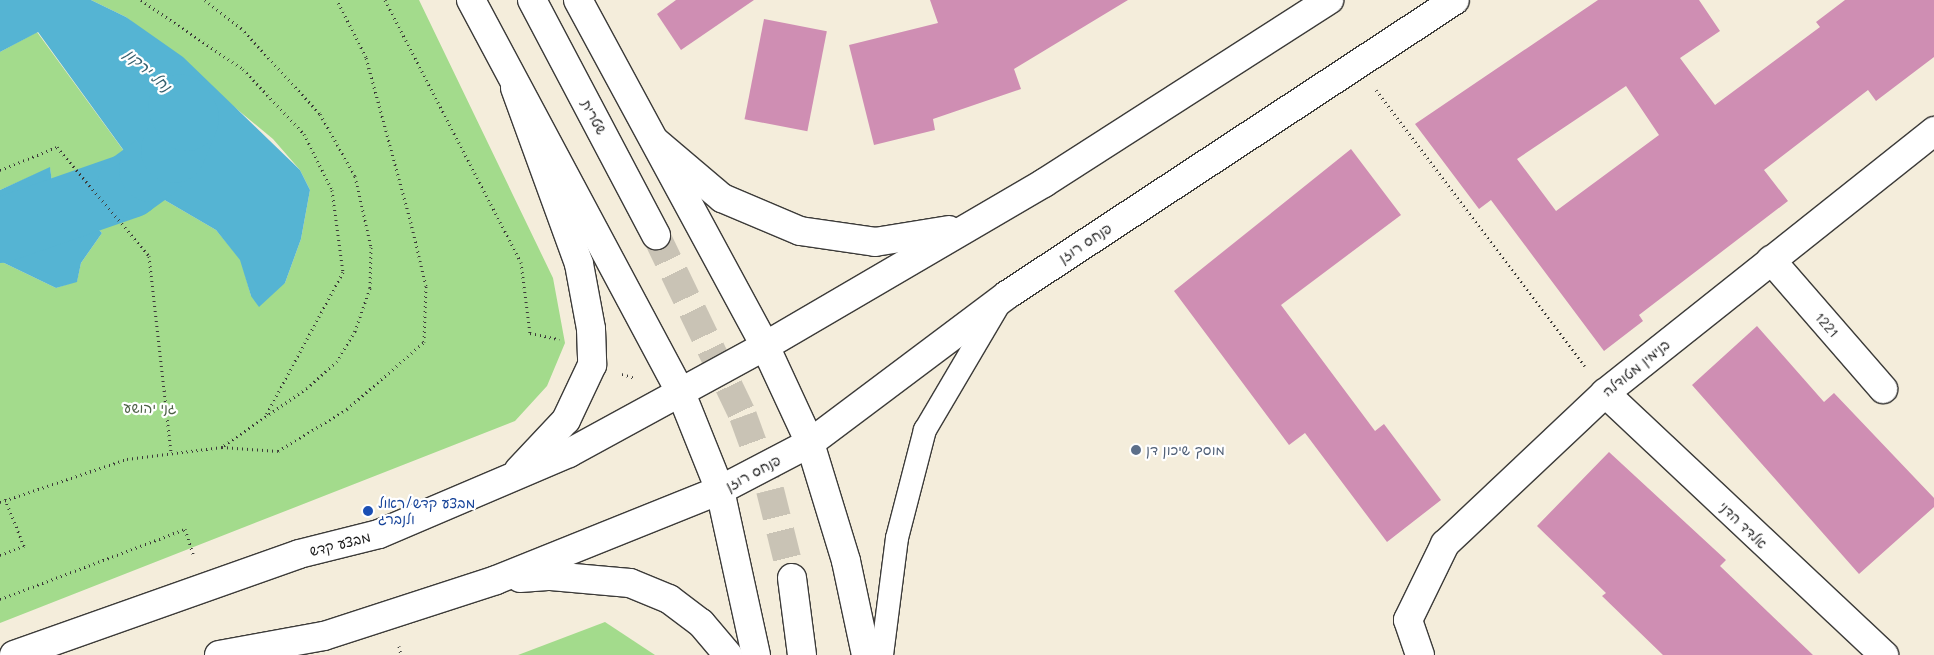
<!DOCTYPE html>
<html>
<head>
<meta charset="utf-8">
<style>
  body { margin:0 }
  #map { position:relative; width:1934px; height:655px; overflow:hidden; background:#f4eddb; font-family:Mali,"Playpen Sans Hebrew",sans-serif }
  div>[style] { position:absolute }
  .green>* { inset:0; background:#a3db8c }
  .water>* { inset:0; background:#55b4d3 }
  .river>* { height:65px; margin:-32.5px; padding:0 32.5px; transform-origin:32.5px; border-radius:32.5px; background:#55b4d3 }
  .building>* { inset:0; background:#cf8eb3; transform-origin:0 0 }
  .tertiary-tunnel>* { height:28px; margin-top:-14px; transform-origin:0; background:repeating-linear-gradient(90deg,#c9c3b5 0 28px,transparent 0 42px) }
  .path>* { height:3px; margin-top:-1.5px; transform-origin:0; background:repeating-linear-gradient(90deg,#3c3b39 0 1px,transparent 0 5px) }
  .roads { filter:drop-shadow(1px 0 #3c3b39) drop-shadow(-1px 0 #3c3b39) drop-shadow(0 1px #3c3b39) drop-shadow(0 -1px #3c3b39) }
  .pedestrian>* { height:22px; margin:-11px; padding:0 11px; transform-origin:11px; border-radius:11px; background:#fff }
  .minor>* { height:28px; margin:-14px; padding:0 14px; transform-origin:14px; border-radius:14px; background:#fff }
  .tertiary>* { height:28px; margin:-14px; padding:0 14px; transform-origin:14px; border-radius:14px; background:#fff }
  .primary>* { height:28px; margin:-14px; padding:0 14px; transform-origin:14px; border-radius:14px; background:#fff }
  .dots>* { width:14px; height:14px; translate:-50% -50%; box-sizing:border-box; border:2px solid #fff; border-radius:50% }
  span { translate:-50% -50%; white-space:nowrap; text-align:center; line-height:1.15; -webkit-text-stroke:4.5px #fff; paint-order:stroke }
  .street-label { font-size:14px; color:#1c1c1c }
  .park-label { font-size:14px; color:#4b5f43 }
  .service-label { font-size:14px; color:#4e5e75 }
  .left { translate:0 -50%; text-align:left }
  .transit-label { font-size:14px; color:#164399 }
  .water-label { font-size:15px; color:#36606e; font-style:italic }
</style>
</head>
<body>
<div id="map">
  <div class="green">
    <i style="clip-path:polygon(91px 0,419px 0,553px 278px,565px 343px,547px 386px,515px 421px,0 623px,0 261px,56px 288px,77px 281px,81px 263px,102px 233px,52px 182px,50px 168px,0 190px,0 52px,37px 32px,156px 195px,216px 230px,241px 260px,251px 296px,285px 283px,301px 239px,310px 190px,300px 170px,273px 139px,126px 17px)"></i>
    <i style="clip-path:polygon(605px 622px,655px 655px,518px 655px)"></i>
  </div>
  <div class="water">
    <i style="clip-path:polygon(0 0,91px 0,126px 17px,183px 57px,300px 170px,310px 190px,301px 239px,285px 283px,259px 307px,251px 296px,240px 260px,216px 230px,156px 195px,38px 32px,0 52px)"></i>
    <i style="clip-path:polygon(50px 167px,52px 182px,102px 233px,81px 263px,77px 282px,56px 288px,0 261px,0 190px)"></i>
  </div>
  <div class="river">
    <i style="left:0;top:230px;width:137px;rotate:-19.2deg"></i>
    <i style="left:129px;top:185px;width:27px;rotate:-36deg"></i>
    <i style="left:151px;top:169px;width:29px;rotate:-41deg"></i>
    <i style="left:173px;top:150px;width:35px;rotate:-68deg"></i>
    <i style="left:186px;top:118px;width:13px;rotate:-117deg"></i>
  </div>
  <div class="building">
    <i style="clip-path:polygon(676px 0,754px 0,681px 50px,657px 14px)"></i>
    <i style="clip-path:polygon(930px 0,1128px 0,1014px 69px,1021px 89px,933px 119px,935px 130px,874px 145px,849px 45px,938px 23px)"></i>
    <i style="clip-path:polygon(evenodd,1598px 0,1699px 0,1720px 31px,1680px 58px,1715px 105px,1820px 27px,1816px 22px,1845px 0,1934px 0,1934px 57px,1876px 101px,1868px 90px,1764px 170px,1788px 201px,1639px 315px,1643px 321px,1604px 351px,1491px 200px,1479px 209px,1415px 124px,1598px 0,1626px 86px,1659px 135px,1556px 211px,1517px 159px,1626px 86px)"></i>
    <i style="left:764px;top:19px;width:64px;height:102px;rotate:11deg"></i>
    <i style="clip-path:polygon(1351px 149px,1401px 215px,1281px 305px,1375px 431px,1384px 424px,1441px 500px,1387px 542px,1305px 433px,1289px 445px,1174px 291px)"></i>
    <i style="clip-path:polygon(1757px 326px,1824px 402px,1834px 393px,1934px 498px,1934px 507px,1859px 574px,1692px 385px)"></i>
    <i style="clip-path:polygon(1609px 452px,1726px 560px,1720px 566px,1813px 655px,1663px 655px,1602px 596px,1606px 593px,1537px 526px)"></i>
  </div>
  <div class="tertiary-tunnel">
    <i style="left:656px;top:235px;width:201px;rotate:64.3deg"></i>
    <i style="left:743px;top:416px;width:79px;rotate:70deg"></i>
    <i style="left:770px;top:490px;width:91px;rotate:76deg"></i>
  </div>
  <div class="path">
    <i style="left:141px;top:0;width:123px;rotate:34.1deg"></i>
    <i style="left:243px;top:69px;width:89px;rotate:46.8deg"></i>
    <i style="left:304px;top:134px;width:63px;rotate:63.4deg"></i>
    <i style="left:332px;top:190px;width:83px;rotate:82.4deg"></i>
    <i style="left:343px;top:272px;width:162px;rotate:118.3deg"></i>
    <i style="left:205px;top:0;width:46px;rotate:37.9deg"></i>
    <i style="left:241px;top:28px;width:117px;rotate:47.4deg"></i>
    <i style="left:320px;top:114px;width:71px;rotate:60.6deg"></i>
    <i style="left:355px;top:176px;width:73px;rotate:77.3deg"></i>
    <i style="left:371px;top:247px;width:41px;rotate:91.4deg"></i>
    <i style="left:370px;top:288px;width:46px;rotate:109.2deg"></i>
    <i style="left:355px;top:331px;width:35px;rotate:121deg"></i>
    <i style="left:337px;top:361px;width:40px;rotate:138deg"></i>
    <i style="left:307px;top:388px;width:102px;rotate:145.4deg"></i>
    <i style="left:385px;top:0;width:295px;rotate:62.6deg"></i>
    <i style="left:521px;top:262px;width:72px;rotate:82.8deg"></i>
    <i style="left:530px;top:333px;width:30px;rotate:12deg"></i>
    <i style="left:1376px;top:90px;width:346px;rotate:52.9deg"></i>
    <i style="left:0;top:170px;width:61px;rotate:-22deg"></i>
    <i style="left:57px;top:147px;width:143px;rotate:49.8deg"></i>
    <i style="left:149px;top:256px;width:198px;rotate:83.6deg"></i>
    <i style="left:622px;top:374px;width:14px;rotate:17deg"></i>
    <i style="left:0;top:502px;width:134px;rotate:-18.7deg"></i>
    <i style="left:127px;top:459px;width:96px;rotate:-7.2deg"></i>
    <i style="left:222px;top:447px;width:56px;rotate:4.1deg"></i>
    <i style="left:278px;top:451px;width:81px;rotate:-31.3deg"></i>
    <i style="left:347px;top:409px;width:102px;rotate:-41deg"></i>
    <i style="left:424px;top:342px;width:56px;rotate:-88deg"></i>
    <i style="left:426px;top:286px;width:65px;rotate:-103.4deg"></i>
    <i style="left:411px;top:223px;width:172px;rotate:-105.2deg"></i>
    <i style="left:366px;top:57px;width:64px;rotate:-117deg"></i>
    <i style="left:0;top:555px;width:26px;rotate:-21deg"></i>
    <i style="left:24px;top:546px;width:51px;rotate:-112deg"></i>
    <i style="left:0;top:599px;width:198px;rotate:-20.7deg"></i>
    <i style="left:185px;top:529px;width:28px;rotate:72deg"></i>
    <i style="left:399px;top:646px;width:9px;rotate:77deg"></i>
  </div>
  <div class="roads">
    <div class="pedestrian">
      <i style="left:882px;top:655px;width:118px;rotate:-82.7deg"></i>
      <i style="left:897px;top:538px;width:112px;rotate:-75.5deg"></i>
      <i style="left:925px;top:430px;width:142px;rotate:-59.5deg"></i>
    </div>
    <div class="minor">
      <i style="left:1771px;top:260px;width:171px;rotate:49deg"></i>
      <i style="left:1605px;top:393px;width:383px;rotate:43.2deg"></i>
      <i style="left:1420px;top:655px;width:37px;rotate:-109deg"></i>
      <i style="left:1408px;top:620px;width:85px;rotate:-64deg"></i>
      <i style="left:1445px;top:544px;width:220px;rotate:-43.3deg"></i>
      <i style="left:1605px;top:393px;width:421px;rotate:-38.5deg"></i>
    </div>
    <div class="tertiary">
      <i style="left:471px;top:0;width:446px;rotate:61.9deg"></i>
      <i style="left:681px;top:393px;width:105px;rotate:68.1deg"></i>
      <i style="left:720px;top:490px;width:169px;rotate:77.7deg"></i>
      <i style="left:532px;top:0;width:266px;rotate:62.2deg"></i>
      <i style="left:578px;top:0;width:393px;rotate:61.6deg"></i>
      <i style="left:765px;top:346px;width:107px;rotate:65.1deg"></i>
      <i style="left:810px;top:443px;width:123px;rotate:73deg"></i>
      <i style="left:846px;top:561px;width:96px;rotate:78deg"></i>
      <i style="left:792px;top:578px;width:78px;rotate:82.6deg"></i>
    </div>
    <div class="primary">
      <i style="left:515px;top:88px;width:187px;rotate:70deg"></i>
      <i style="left:579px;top:264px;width:66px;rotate:79.5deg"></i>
      <i style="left:591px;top:329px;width:36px;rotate:88deg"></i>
      <i style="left:592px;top:365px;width:61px;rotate:115.3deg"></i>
      <i style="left:566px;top:420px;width:69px;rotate:133.2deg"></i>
      <i style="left:656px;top:142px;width:87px;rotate:40.3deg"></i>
      <i style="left:722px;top:198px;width:85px;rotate:22.9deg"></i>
      <i style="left:800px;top:231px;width:76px;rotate:8.3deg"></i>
      <i style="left:875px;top:242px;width:75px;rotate:-9.2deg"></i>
      <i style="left:520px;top:578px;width:31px;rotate:-4deg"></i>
      <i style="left:551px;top:576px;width:79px;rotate:5.1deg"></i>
      <i style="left:630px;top:583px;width:42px;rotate:22.3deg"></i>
      <i style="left:669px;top:599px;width:40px;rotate:37deg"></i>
      <i style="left:701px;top:623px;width:42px;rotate:49.8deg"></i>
      <i style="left:14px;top:655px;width:302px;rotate:-19.5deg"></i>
      <i style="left:299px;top:554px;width:82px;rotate:-14deg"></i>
      <i style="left:379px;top:534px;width:207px;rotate:-23.1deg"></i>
      <i style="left:569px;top:453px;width:223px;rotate:-28.6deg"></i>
      <i style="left:765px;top:346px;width:323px;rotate:-30.3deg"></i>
      <i style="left:1044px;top:183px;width:339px;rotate:-32.7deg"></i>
      <i style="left:219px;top:655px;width:107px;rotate:-10.3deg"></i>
      <i style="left:324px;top:636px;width:181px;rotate:-18deg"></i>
      <i style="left:496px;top:580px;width:241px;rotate:-21.9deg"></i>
      <i style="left:720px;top:490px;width:102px;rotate:-27.6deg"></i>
      <i style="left:810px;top:443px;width:246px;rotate:-36.9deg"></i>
      <i style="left:1007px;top:295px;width:536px;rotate:-33.36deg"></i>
    </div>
  </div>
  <div class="dots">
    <i style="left:1136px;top:450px;background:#5c6f8a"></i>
    <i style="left:368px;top:511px;background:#1a4fb4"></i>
  </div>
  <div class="street-label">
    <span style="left:594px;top:117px;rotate:62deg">שטרית</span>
    <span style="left:1085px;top:243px;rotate:-33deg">פנחס רוזן</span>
    <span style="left:1827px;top:325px;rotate:49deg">1221</span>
    <span style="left:1636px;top:368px;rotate:-39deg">בנימין מטודלה</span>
    <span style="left:753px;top:473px;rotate:-28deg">פנחס רוזן</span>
    <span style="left:1743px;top:525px;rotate:44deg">אלדד הדני</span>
    <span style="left:340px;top:544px;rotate:-14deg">מבצע קדש</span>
  </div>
  <div class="park-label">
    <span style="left:150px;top:408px">גני יהושע</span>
  </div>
  <div class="service-label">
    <span class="left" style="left:1146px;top:450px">מוסך שיכון דן</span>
  </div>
  <div class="transit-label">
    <span class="left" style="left:378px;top:511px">מבצע קדש/ראול<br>ולנברג</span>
  </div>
  <div class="water-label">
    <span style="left:148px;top:70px;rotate:42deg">נחל ירקון</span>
  </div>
</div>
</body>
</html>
